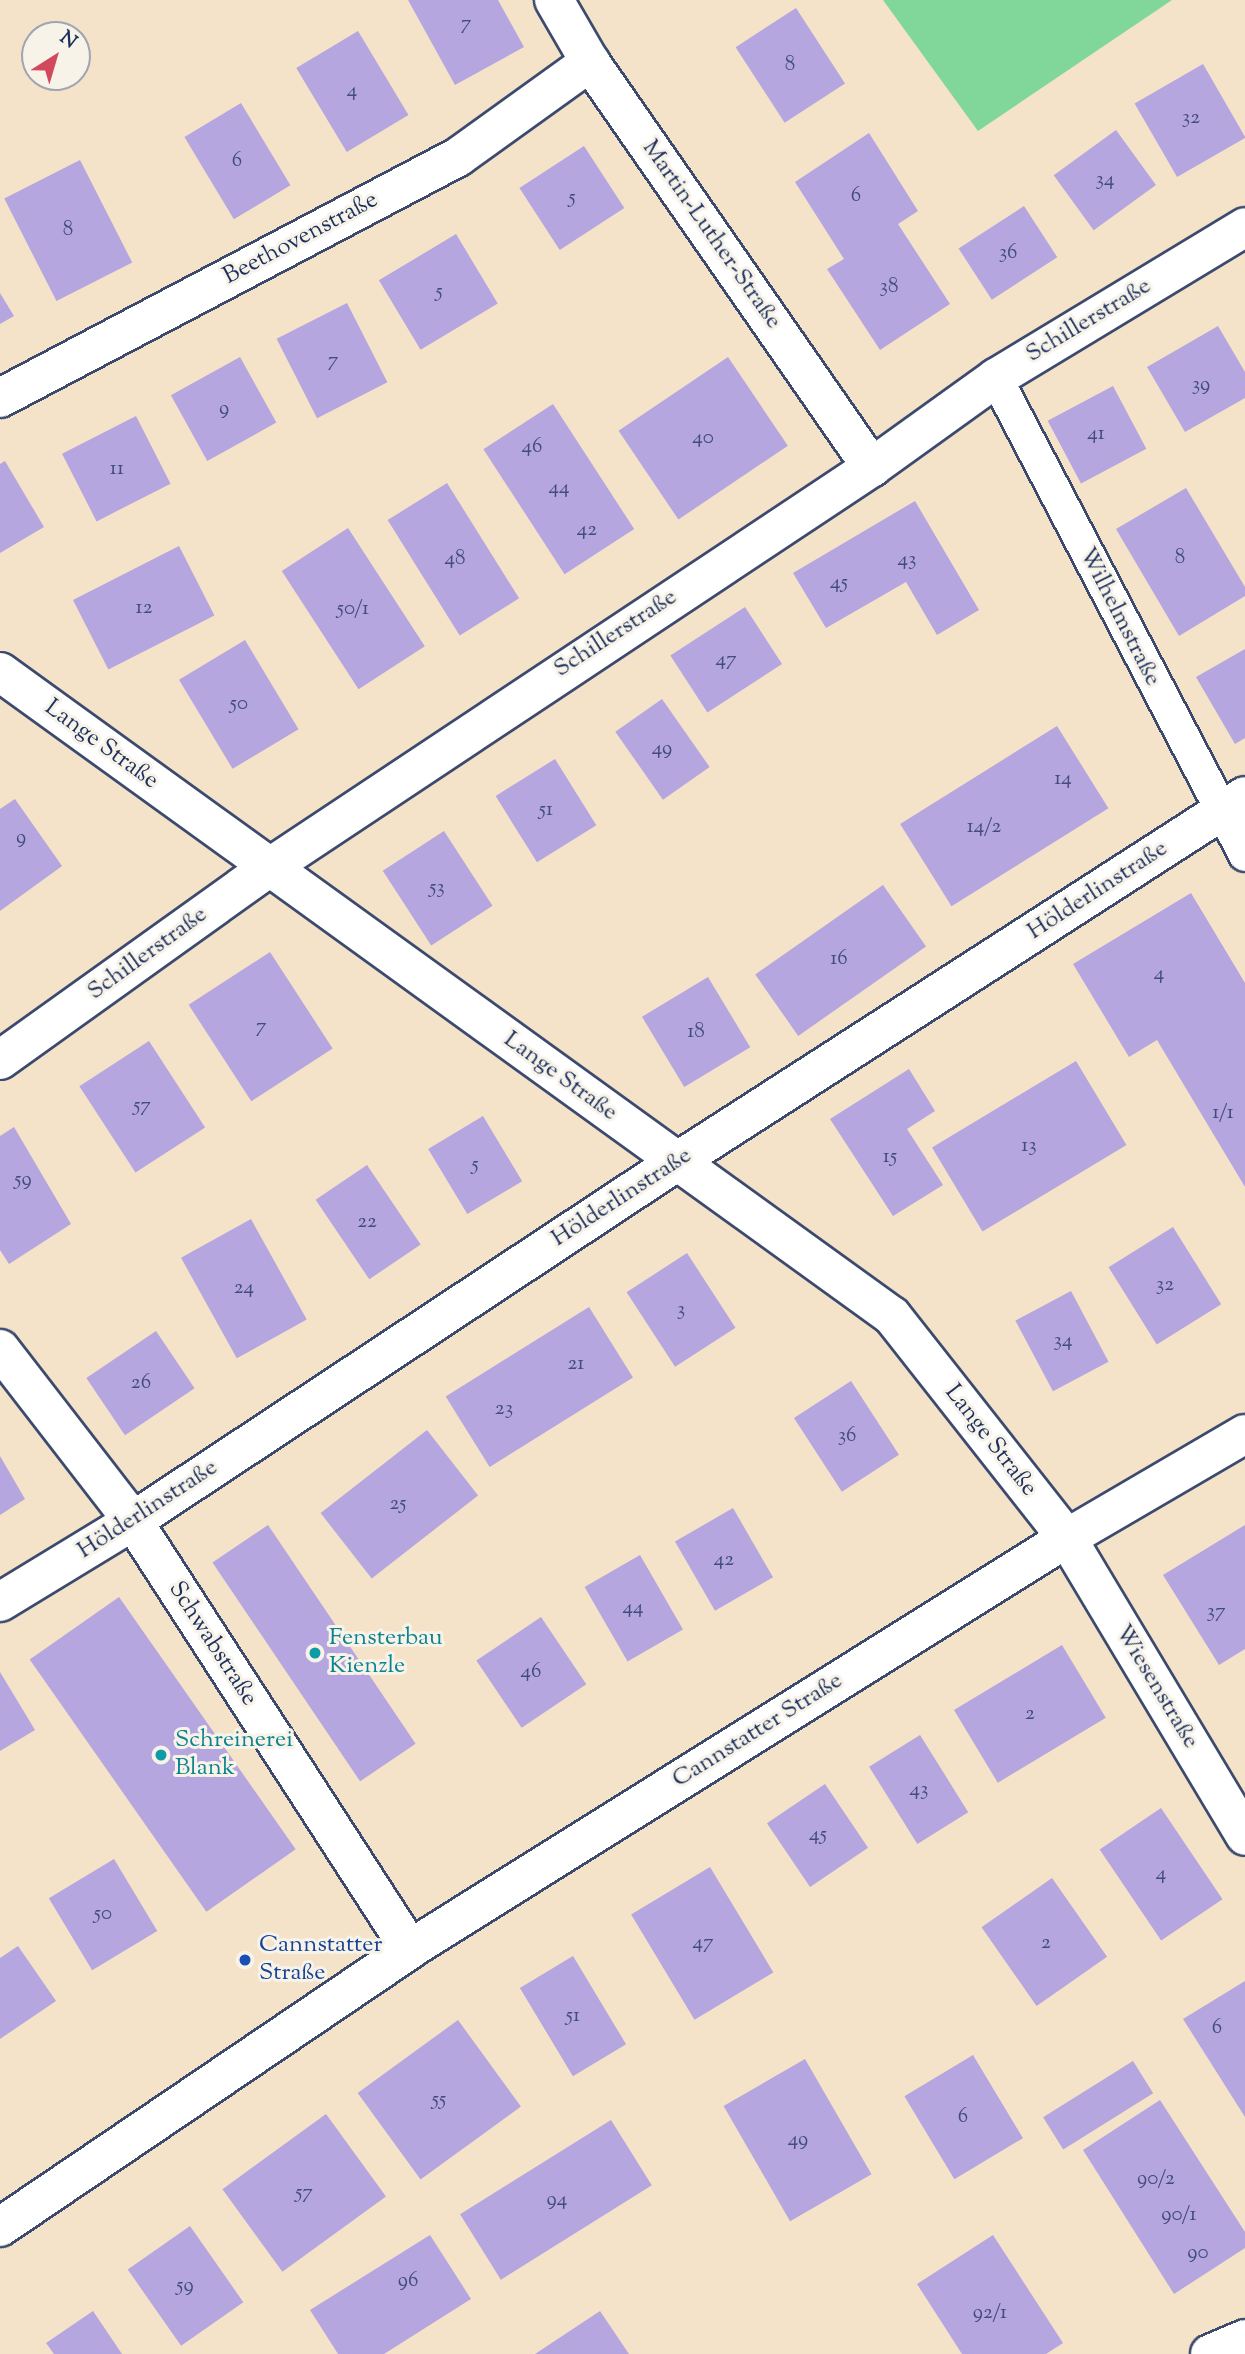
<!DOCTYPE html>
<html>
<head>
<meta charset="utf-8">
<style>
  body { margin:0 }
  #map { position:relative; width:1245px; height:2354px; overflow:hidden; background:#f4e2c9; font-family:"Sorts Mill Goudy",serif }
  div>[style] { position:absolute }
  .green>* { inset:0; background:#81d699 }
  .building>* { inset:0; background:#b5a6df; transform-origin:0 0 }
  .roads { filter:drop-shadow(2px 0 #3c4a6e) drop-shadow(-2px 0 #3c4a6e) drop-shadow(0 2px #3c4a6e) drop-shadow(0 -2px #3c4a6e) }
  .service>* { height:32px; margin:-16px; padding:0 16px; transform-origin:16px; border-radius:16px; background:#fff }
  .minor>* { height:38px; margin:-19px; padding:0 19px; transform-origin:19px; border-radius:19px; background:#fff }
  .dots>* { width:19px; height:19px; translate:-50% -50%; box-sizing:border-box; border:4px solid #f7f3e8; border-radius:50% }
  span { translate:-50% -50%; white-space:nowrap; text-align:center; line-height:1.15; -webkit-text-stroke:6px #f7f3e8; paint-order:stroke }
  .number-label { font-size:21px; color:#424d7e }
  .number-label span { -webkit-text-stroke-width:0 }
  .street-label { font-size:24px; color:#1b2f5e }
  .culture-label { font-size:24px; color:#0d838f }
  .left { translate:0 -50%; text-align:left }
  .transit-label { font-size:24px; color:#164399 }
  .north { position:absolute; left:21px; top:21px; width:70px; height:70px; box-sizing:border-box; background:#f7f3e8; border:2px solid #9fa5b1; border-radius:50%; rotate:37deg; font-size:19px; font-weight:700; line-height:28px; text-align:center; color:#1b2f5e }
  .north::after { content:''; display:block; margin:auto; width:24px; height:32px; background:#d1495b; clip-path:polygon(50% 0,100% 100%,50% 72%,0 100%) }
</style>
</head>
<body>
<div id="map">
  <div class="green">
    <i style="clip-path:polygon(883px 0,1172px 0,978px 131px)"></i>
  </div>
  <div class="building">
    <i style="clip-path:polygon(408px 0,498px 0,524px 47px,455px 85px)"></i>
    <i style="left:796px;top:8px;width:90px;height:72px;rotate:57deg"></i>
    <i style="left:358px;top:31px;width:98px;height:72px;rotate:59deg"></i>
    <i style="left:1203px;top:64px;width:85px;height:79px;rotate:60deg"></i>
    <i style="left:241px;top:103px;width:96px;height:66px;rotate:59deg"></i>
    <i style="left:1116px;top:130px;width:68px;height:77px;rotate:54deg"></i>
    <i style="clip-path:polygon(869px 133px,918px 211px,898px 224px,950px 304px,880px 350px,827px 269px,844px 259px,795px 182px)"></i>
    <i style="left:584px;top:146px;width:74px;height:77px;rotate:57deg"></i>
    <i style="left:80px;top:160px;width:115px;height:85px;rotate:63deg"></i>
    <i style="left:1024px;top:206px;width:61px;height:78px;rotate:57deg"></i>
    <i style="left:456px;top:234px;width:81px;height:90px;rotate:59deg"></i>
    <i style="clip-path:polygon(0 293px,14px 316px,0 324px)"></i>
    <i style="left:347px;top:303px;width:89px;height:79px;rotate:63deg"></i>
    <i style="clip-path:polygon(1218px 326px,1245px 372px,1245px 398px,1185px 432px,1147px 367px)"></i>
    <i style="left:240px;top:357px;width:75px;height:79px;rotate:61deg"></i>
    <i style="left:728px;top:357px;width:107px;height:132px;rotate:56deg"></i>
    <i style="left:1113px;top:386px;width:71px;height:74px;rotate:62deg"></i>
    <i style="left:553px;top:404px;width:149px;height:83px;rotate:57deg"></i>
    <i style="left:136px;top:416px;width:76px;height:83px;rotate:63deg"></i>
    <i style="clip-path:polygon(5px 461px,44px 527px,0 553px,0 464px)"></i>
    <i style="left:447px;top:483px;width:136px;height:70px;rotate:58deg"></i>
    <i style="clip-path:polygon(1186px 488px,1245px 587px,1245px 596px,1179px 636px,1116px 529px)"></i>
    <i style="clip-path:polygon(915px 501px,979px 610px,937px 635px,906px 582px,826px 628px,793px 573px)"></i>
    <i style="left:348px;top:528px;width:141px;height:79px;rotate:57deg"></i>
    <i style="left:179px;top:546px;width:78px;height:119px;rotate:63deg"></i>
    <i style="left:745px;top:607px;width:68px;height:89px;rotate:57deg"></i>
    <i style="left:245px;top:640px;width:104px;height:77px;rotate:59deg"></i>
    <i style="clip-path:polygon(1245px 649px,1245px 738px,1235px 744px,1196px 677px)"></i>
    <i style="left:662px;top:699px;width:83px;height:57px;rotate:55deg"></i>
    <i style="left:1057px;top:726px;width:97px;height:185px;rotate:58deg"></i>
    <i style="left:555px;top:759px;width:78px;height:70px;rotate:58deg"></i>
    <i style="clip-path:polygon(15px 799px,62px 866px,0 911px,0 809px)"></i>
    <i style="left:444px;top:831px;width:89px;height:73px;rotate:57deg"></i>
    <i style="left:883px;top:885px;width:75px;height:156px;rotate:55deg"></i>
    <i style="clip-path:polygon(1191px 893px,1245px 983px,1245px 1187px,1157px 1040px,1129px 1057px,1073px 964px)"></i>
    <i style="left:270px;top:952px;width:115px;height:97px;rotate:57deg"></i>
    <i style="left:708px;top:977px;width:82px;height:77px;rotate:59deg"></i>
    <i style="left:149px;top:1041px;width:103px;height:83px;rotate:57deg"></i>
    <i style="left:1076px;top:1061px;width:98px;height:168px;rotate:59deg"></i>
    <i style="clip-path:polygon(909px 1069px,935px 1111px,907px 1129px,943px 1185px,893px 1216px,830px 1119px)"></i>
    <i style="left:483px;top:1116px;width:76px;height:64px;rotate:59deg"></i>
    <i style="clip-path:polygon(14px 1127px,71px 1224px,9px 1264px,0 1250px,0 1136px)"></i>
    <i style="left:367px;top:1165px;width:96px;height:62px;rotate:56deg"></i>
    <i style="left:251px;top:1219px;width:115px;height:80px;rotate:61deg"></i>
    <i style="left:1173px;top:1227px;width:91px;height:76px;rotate:58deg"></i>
    <i style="left:687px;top:1253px;width:89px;height:72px;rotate:57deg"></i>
    <i style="left:1071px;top:1291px;width:80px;height:63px;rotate:62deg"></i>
    <i style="left:589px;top:1307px;width:83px;height:169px;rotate:58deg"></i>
    <i style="left:156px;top:1331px;width:69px;height:84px;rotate:56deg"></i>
    <i style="left:851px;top:1381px;width:88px;height:68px;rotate:57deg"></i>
    <i style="left:427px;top:1430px;width:83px;height:135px;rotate:52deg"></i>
    <i style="clip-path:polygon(0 1456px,25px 1499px,0 1515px)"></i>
    <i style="left:733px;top:1508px;width:80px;height:67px;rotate:60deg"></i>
    <i style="left:268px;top:1525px;width:264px;height:67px;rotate:56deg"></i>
    <i style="clip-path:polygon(1245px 1525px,1245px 1649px,1219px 1665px,1163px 1575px)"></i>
    <i style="left:640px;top:1555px;width:86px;height:64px;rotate:60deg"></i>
    <i style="left:119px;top:1597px;width:308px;height:109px;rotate:55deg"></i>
    <i style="left:541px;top:1617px;width:81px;height:78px;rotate:56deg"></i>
    <i style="left:1062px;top:1645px;width:85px;height:126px;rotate:59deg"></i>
    <i style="clip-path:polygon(0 1672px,35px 1730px,0 1751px)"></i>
    <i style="left:920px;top:1735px;width:91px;height:60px;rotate:58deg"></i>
    <i style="left:825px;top:1784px;width:77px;height:70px;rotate:56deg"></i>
    <i style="left:1161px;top:1808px;width:110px;height:74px;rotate:56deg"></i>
    <i style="left:114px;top:1859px;width:84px;height:76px;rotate:59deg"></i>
    <i style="left:710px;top:1867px;width:123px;height:92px;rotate:59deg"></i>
    <i style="left:1052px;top:1878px;width:96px;height:86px;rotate:55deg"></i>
    <i style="clip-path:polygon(18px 1946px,56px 2001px,0 2039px,0 1958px)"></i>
    <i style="left:573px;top:1956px;width:103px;height:62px;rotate:59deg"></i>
    <i style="clip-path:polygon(1245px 1981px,1245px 2117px,1183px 2019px)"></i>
    <i style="left:458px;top:2020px;width:107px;height:124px;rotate:54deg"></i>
    <i style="left:973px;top:2055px;width:97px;height:80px;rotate:59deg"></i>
    <i style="left:805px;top:2059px;width:133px;height:94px;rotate:60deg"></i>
    <i style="left:1133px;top:2061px;width:38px;height:106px;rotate:58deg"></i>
    <i style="clip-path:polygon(1160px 2100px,1245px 2232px,1245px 2248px,1174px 2294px,1083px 2150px)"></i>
    <i style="left:326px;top:2114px;width:102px;height:128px;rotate:54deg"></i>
    <i style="left:611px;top:2120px;width:77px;height:178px;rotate:58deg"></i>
    <i style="left:190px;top:2226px;width:93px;height:76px;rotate:55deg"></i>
    <i style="clip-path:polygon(430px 2235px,471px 2299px,384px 2354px,338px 2354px,310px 2310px)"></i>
    <i style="clip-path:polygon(993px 2235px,1063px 2343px,1046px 2354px,962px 2354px,917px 2284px)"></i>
    <i style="clip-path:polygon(93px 2311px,122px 2354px,54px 2354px,46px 2343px)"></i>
    <i style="clip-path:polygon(600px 2311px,629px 2354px,535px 2354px)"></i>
  </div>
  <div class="roads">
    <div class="service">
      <i style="left:996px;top:378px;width:538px;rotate:62.43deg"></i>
    </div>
    <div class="minor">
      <i style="left:554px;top:0;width:72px;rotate:59.9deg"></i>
      <i style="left:590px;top:62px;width:494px;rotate:55.2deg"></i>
      <i style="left:0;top:398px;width:518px;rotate:-27.75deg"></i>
      <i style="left:458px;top:157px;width:163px;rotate:-35.7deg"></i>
      <i style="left:0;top:672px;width:1100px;rotate:35.83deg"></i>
      <i style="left:892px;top:1316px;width:283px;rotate:51.8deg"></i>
      <i style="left:1067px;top:1538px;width:347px;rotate:59.1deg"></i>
      <i style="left:0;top:1060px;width:332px;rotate:-35.6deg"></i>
      <i style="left:270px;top:867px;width:723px;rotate:-33.6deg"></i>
      <i style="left:872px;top:467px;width:153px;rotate:-35.7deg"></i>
      <i style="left:996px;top:378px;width:291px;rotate:-31.2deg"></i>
      <i style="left:0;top:1349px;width:217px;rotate:52.3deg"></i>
      <i style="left:133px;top:1521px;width:510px;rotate:57.09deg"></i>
      <i style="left:0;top:1602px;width:156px;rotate:-31.3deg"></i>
      <i style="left:133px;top:1521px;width:653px;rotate:-33.45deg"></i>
      <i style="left:678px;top:1161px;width:674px;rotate:-32.77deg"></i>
      <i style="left:0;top:2227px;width:495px;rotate:-34.1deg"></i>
      <i style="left:410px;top:1949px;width:775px;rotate:-32.03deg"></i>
      <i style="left:1067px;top:1538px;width:206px;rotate:-30.3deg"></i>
      <i style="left:1210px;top:2354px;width:38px;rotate:-23deg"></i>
    </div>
  </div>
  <div class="dots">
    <i style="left:315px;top:1653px;background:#0f9aa8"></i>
    <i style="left:161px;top:1755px;background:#0f9aa8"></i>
    <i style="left:245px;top:1960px;background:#1a4fb4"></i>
  </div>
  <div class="number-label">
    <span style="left:466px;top:24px">7</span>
    <span style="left:790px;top:65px">8</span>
    <span style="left:352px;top:91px">4</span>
    <span style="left:1191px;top:118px">32</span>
    <span style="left:237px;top:161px">6</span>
    <span style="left:1105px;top:180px">34</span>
    <span style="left:856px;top:196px">6</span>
    <span style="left:572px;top:198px">5</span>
    <span style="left:68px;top:230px">8</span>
    <span style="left:1008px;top:253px">36</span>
    <span style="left:889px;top:287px">38</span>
    <span style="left:439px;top:292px">5</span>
    <span style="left:333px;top:361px">7</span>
    <span style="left:1201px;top:385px">39</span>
    <span style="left:224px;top:409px">9</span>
    <span style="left:1096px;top:434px">41</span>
    <span style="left:703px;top:438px">40</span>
    <span style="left:532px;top:447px">46</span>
    <span style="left:117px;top:469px">11</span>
    <span style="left:559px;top:488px">44</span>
    <span style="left:587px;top:530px">42</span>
    <span style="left:1180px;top:558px">8</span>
    <span style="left:455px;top:559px">48</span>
    <span style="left:907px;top:560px">43</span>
    <span style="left:839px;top:583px">45</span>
    <span style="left:144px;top:608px">12</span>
    <span style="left:353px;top:609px">50/1</span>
    <span style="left:726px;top:660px">47</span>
    <span style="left:239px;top:704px">50</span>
    <span style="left:662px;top:749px">49</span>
    <span style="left:1063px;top:779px">14</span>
    <span style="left:546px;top:810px">51</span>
    <span style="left:984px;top:827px">14/2</span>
    <span style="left:21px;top:838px">9</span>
    <span style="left:437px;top:888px">53</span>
    <span style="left:839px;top:959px">16</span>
    <span style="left:1159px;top:974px">4</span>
    <span style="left:261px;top:1027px">7</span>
    <span style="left:696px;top:1032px">18</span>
    <span style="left:142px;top:1106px">57</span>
    <span style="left:1223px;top:1113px">1/1</span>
    <span style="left:1029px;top:1146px">13</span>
    <span style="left:890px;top:1157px">15</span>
    <span style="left:475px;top:1165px">5</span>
    <span style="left:23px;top:1180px">59</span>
    <span style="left:367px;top:1222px">22</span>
    <span style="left:1165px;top:1285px">32</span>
    <span style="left:244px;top:1288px">24</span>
    <span style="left:681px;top:1310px">3</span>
    <span style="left:1063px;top:1341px">34</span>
    <span style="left:576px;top:1364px">21</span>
    <span style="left:141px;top:1383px">26</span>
    <span style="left:504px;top:1409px">23</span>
    <span style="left:847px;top:1436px">36</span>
    <span style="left:398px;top:1504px">25</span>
    <span style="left:724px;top:1560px">42</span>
    <span style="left:633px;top:1608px">44</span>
    <span style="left:1216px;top:1612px">37</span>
    <span style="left:531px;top:1672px">46</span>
    <span style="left:1030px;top:1714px">2</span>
    <span style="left:919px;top:1790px">43</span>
    <span style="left:818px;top:1835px">45</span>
    <span style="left:1161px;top:1874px">4</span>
    <span style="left:103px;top:1914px">50</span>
    <span style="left:703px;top:1943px">47</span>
    <span style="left:1046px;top:1943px">2</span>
    <span style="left:573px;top:2016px">51</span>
    <span style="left:1217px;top:2028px">6</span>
    <span style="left:439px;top:2100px">55</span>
    <span style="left:963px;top:2117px">6</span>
    <span style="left:798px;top:2140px">49</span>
    <span style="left:1156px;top:2179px">90/2</span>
    <span style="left:304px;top:2193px">57</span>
    <span style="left:557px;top:2200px">94</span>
    <span style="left:1179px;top:2215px">90/1</span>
    <span style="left:1198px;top:2253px">90</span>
    <span style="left:408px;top:2281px">96</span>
    <span style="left:185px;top:2286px">59</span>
    <span style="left:990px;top:2313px">92/1</span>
  </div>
  <div class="street-label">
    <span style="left:711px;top:235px;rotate:55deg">Martin-Luther-Straße</span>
    <span style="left:301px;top:239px;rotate:-28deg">Beethovenstraße</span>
    <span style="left:1089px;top:321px;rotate:-31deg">Schillerstraße</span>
    <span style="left:1119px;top:617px;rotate:63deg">Wilhelmstraße</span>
    <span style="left:616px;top:634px;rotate:-33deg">Schillerstraße</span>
    <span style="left:101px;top:745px;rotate:36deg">Lange Straße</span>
    <span style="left:1098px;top:891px;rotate:-33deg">Hölderlinstraße</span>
    <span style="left:148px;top:954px;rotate:-36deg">Schillerstraße</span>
    <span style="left:560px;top:1077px;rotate:36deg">Lange Straße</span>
    <span style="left:622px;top:1198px;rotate:-33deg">Hölderlinstraße</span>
    <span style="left:990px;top:1441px;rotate:52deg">Lange Straße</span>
    <span style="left:148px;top:1510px;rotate:-33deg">Hölderlinstraße</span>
    <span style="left:212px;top:1644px;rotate:57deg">Schwabstraße</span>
    <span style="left:1156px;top:1687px;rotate:59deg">Wiesenstraße</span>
    <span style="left:758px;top:1731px;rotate:-32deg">Cannstatter Straße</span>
  </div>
  <div class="culture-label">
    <span class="left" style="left:329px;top:1653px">Fensterbau<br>Kienzle</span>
    <span class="left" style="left:175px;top:1755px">Schreinerei<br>Blank</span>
  </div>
  <div class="transit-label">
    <span class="left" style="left:259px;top:1960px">Cannstatter<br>Straße</span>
  </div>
  <div class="north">N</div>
</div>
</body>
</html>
